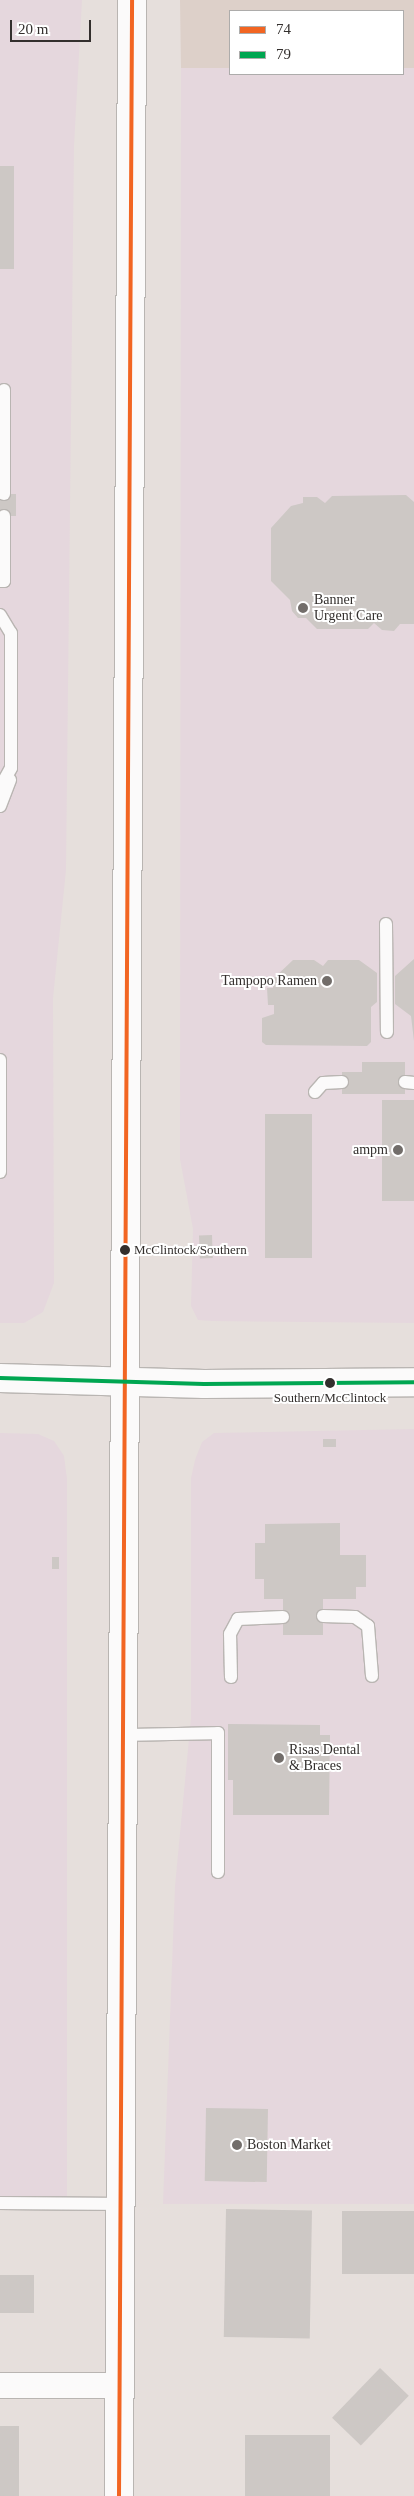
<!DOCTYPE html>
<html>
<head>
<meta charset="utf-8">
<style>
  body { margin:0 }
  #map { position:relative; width:414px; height:2496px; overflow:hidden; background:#e6dfdc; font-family:"Times New Roman",serif }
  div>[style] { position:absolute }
  .commercial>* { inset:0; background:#e5d7dd }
  .built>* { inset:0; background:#ddd0c9 }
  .building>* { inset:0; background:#cdc8c5; transform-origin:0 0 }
  .roads { filter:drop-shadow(1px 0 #b9b5b2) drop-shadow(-1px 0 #b9b5b2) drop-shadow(0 1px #b9b5b2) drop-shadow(0 -1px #b9b5b2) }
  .lane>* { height:12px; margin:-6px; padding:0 6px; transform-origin:6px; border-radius:6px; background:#fbfafa }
  .street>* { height:25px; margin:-12.5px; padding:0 12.5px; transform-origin:12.5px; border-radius:12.5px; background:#fbfafa }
  .secondary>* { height:28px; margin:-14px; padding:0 14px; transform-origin:14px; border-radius:14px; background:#fbfafa }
  .bus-1>* { height:4px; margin:-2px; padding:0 2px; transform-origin:2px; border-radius:2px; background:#f26522 }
  .bus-2>* { height:4px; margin:-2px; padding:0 2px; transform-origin:2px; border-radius:2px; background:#00a651 }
  .dots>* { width:14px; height:14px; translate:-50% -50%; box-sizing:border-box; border:2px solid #fff; border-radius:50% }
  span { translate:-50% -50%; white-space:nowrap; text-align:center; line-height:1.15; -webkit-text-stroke:4px #fff; paint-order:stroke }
  .bus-label { font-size:13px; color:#332f2d }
  .left { translate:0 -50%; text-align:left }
  .poi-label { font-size:14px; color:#332f2d }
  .right { translate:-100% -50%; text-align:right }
  .legend { position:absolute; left:229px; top:10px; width:175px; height:65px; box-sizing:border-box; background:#fff; border:1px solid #adacab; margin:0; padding:6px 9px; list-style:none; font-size:15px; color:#332f2d }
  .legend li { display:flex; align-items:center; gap:10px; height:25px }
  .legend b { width:25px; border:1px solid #adacab }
  .scale { position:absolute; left:10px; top:20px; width:81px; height:22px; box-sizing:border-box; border:2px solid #332f2d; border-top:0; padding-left:6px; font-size:15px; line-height:18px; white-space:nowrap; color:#332f2d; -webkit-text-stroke:4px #fff; paint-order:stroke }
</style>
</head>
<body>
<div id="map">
  <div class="commercial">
    <i style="clip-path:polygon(0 0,82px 0,74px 146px,66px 870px,53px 998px,54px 1283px,43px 1312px,24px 1323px,0 1323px)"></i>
    <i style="clip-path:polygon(181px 68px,230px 68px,230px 74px,403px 74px,403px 68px,414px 68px,414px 1323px,212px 1321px,198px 1320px,191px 1306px,193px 1229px,180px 1159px)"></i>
    <i style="clip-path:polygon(414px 1429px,414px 2204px,163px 2204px,175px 1886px,191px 1718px,191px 1478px,195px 1460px,202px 1442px,214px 1433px)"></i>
    <i style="clip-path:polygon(0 1433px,38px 1434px,54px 1441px,64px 1456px,67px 1479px,67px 2204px,0 2203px)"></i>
  </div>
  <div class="built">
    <i style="clip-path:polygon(180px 0,414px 0,414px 68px,403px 68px,403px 11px,230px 11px,230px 68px,181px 68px)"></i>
  </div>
  <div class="building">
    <i style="left:0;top:166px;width:14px;height:103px"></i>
    <i style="left:0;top:494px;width:16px;height:22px"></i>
    <i style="clip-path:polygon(406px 495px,414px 502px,414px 624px,400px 624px,394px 631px,382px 630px,374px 623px,368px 629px,317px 629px,306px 618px,298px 618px,292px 611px,290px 600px,271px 581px,271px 528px,291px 506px,303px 503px,303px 497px,317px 497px,325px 503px,332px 496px)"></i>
    <i style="clip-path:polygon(414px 959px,414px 1041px,411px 1016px,395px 1004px,395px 976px)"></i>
    <i style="clip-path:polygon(293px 960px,314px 960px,323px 966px,328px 960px,359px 960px,377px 973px,377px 1002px,371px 1007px,371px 1042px,367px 1046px,266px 1045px,262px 1042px,262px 1018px,274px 1014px,274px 1005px,268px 1005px,267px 988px,273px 988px,273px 979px)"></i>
    <i style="clip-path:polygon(362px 1062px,405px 1062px,405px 1094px,342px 1094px,342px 1072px,362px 1072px)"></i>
    <i style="left:382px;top:1100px;width:32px;height:101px"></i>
    <i style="left:265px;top:1114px;width:47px;height:144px"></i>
    <i style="left:212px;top:1235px;width:23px;height:13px;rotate:88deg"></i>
    <i style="left:323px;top:1439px;width:13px;height:8px"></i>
    <i style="clip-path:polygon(340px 1523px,340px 1555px,366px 1555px,366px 1587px,356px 1587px,356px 1599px,323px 1599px,323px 1635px,283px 1635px,283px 1599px,264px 1599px,264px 1579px,255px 1579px,255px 1543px,265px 1543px,265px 1524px)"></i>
    <i style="left:52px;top:1557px;width:7px;height:12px"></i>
    <i style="clip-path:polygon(228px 1724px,320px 1725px,320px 1735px,330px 1735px,329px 1815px,233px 1815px,233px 1780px,228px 1780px)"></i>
    <i style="left:206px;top:2108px;width:62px;height:73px;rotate:1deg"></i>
    <i style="left:226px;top:2209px;width:86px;height:128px;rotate:1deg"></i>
    <i style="left:342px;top:2211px;width:72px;height:63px"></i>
    <i style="left:0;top:2275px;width:34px;height:38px"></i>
    <i style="left:380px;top:2368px;width:40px;height:69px;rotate:44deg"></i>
    <i style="left:0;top:2426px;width:19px;height:70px"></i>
    <i style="left:245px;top:2435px;width:85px;height:61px"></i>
  </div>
  <div class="roads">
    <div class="lane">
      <i style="left:4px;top:494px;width:104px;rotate:-90deg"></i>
      <i style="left:0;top:581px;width:4px"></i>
      <i style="left:4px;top:581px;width:65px;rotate:-90deg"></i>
      <i style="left:0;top:615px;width:21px;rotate:59deg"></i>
      <i style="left:11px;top:633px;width:135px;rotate:90deg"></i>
      <i style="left:11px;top:768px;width:23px;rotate:119deg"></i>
      <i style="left:0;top:806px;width:28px;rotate:-69deg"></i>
      <i style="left:386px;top:924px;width:108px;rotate:89.5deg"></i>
      <i style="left:0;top:1060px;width:112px;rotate:90deg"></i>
      <i style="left:405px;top:1082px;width:9px;rotate:6deg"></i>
      <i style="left:315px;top:1092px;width:12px;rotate:-48deg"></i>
      <i style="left:323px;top:1083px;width:19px;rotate:-3deg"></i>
      <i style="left:323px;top:1616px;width:32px;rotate:2deg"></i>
      <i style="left:355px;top:1617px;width:16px;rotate:35deg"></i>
      <i style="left:368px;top:1626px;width:50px;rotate:85.4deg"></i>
      <i style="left:231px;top:1677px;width:43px;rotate:-91.3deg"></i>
      <i style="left:230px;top:1634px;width:17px;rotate:-62deg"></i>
      <i style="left:238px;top:1619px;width:45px;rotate:-2.5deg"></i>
      <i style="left:124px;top:1735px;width:94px;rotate:-1.2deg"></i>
      <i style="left:218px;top:1733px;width:139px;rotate:90deg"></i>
      <i style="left:0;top:2203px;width:120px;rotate:0.5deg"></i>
    </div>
    <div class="street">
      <i style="left:0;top:2385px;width:121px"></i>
    </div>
    <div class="secondary">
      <i style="left:0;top:1378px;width:204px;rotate:1.7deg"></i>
      <i style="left:204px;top:1384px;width:210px;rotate:-0.5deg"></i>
      <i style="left:119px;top:2496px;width:2496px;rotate:-89.7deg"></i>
    </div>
  </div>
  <div class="bus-1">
    <i style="left:119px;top:2496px;width:2496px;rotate:-89.7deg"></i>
  </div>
  <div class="bus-2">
    <i style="left:0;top:1378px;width:204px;rotate:1.7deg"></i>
    <i style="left:204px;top:1384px;width:210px;rotate:-0.5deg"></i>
  </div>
  <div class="dots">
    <i style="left:303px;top:608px;background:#726d6a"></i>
    <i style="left:327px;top:981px;background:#726d6a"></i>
    <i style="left:398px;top:1150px;background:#726d6a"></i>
    <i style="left:125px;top:1250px;background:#332f2d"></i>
    <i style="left:330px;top:1383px;background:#332f2d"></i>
    <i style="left:279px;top:1758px;background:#726d6a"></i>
    <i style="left:237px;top:2145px;background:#726d6a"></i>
  </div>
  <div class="bus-label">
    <span class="left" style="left:134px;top:1250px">McClintock/Southern</span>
    <span style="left:330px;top:1398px">Southern/McClintock</span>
  </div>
  <div class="poi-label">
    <span class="left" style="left:314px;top:608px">Banner<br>Urgent Care</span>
    <span class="right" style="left:317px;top:981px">Tampopo Ramen</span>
    <span class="right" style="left:388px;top:1150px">ampm</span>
    <span class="left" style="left:289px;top:1758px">Risas Dental<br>&amp; Braces</span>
    <span class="left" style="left:247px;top:2145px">Boston Market</span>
  </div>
  <ul class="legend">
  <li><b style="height:6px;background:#f26522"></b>74</li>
  <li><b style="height:6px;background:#00a651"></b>79</li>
  </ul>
  <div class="scale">20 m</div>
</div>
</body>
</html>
